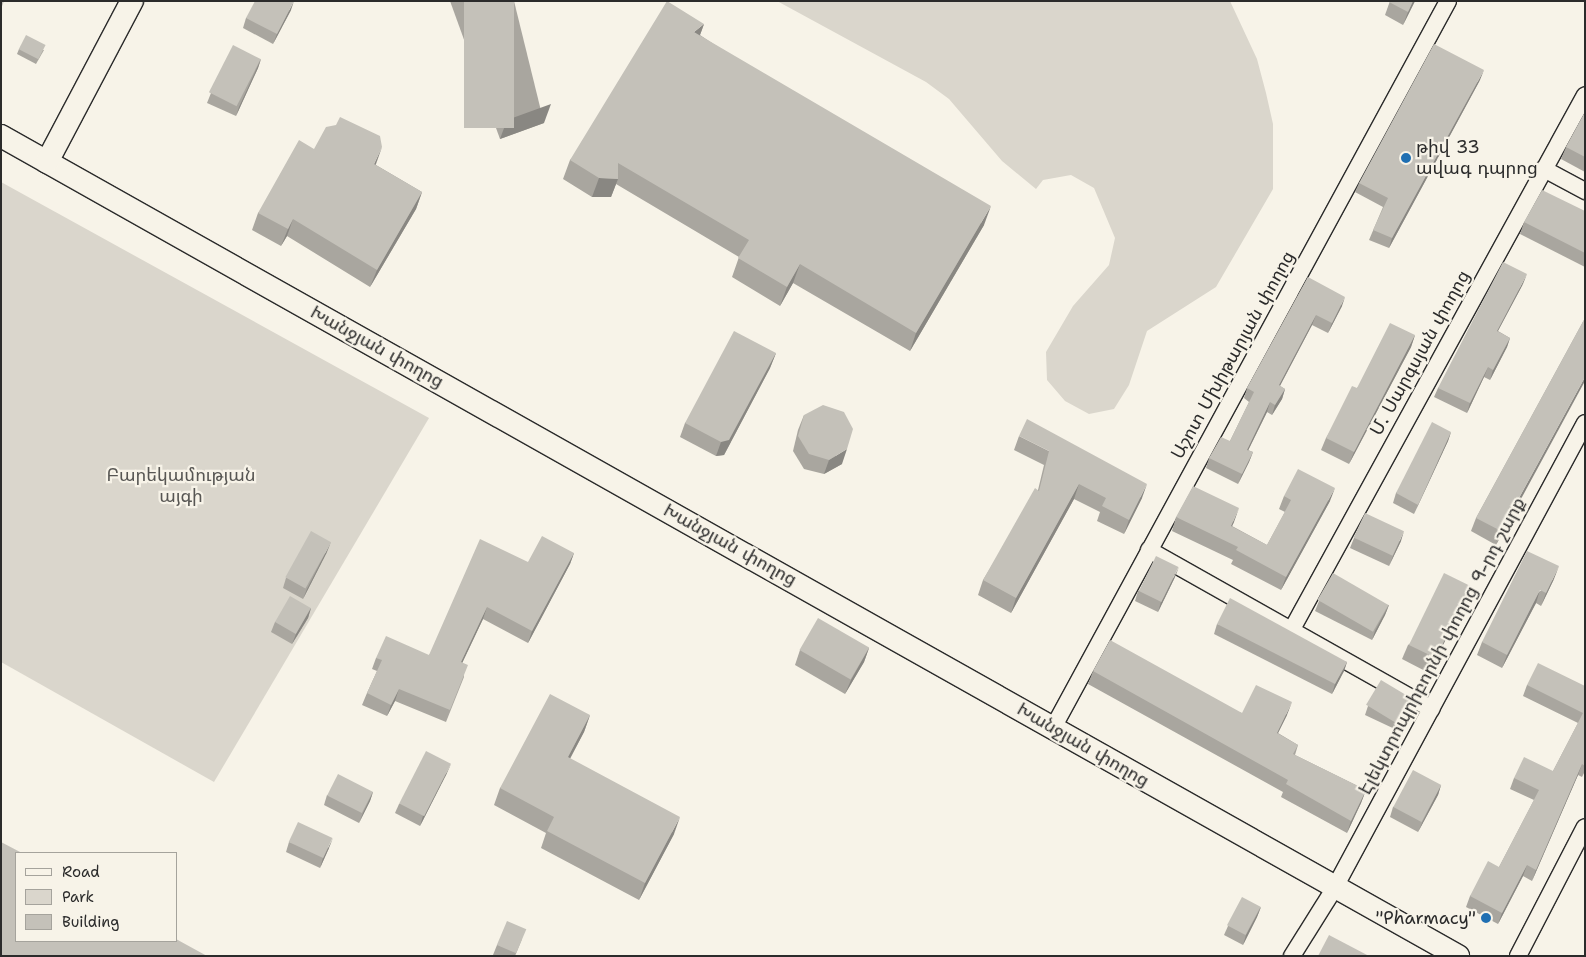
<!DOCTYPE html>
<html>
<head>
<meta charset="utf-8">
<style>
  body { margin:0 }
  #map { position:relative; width:1586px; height:957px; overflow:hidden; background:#f7f3e8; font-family:"Shantell Sans","Noto Sans Armenian",sans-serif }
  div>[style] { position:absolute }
  .green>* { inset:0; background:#dad6cc }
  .roads { filter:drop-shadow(1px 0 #2b2b2b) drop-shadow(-1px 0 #2b2b2b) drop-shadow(0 1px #2b2b2b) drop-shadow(0 -1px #2b2b2b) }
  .street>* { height:16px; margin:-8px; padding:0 8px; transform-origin:8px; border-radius:8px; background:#f7f3e8 }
  .secondary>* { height:22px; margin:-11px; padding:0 11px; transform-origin:11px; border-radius:11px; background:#f7f3e8 }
  .wall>* { inset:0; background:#a9a69f }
  .shaded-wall>* { inset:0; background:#898782 }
  .building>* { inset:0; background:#c4c1b9; transform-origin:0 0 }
  .dots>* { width:14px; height:14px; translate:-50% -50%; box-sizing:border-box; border:2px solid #f7f3e8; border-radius:50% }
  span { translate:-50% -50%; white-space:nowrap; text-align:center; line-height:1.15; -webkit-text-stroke:4.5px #f7f3e8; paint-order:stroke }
  .poi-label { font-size:18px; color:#2b2b2b }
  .left { translate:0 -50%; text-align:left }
  .right { translate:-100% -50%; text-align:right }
  .street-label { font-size:18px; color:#2b2b2b }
  .park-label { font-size:18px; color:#575653 }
  .frame { position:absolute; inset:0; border:2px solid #2b2b2b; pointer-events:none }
  .legend { position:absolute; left:15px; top:852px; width:162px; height:90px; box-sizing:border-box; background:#f7f3e8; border:1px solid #a5a39c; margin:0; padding:6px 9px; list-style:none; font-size:15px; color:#2b2b2b }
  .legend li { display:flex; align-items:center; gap:10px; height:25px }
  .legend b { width:25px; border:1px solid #a5a39c }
</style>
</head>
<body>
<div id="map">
  <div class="green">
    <i style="clip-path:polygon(777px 1px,1230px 1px,1257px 59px,1266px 93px,1273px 124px,1273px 189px,1216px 287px,1147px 331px,1129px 385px,1114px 409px,1089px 414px,1065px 401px,1047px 380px,1046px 352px,1073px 306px,1109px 265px,1115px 238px,1094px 188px,1071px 175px,1043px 180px,1036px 189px,1002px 161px,949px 99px,926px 82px)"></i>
    <i style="clip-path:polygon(1px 182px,429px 418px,214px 782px,1px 662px)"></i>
  </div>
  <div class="roads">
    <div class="street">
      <i style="left:1544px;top:169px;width:47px;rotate:28.2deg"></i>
      <i style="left:1149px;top:550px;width:324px;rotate:29.4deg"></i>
      <i style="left:1291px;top:631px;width:611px;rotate:-61.25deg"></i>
      <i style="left:1053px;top:728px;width:827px;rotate:-61.48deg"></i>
      <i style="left:1292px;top:956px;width:79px;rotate:-57.9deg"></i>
      <i style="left:1334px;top:889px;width:529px;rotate:-61.69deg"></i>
      <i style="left:1518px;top:956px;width:145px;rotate:-62.6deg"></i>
    </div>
    <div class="secondary">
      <i style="left:1px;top:136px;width:1672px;rotate:29.37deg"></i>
      <i style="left:47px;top:162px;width:182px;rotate:-62.2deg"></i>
    </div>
  </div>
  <div class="wall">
    <i style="clip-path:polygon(450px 1px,514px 1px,544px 123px,500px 139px)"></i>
    <i style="clip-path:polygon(1390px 1px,1415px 1px,1403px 25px,1385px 15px)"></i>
    <i style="clip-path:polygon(291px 10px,273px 44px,243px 28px,246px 18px)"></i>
    <i style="clip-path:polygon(704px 24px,700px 35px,984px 225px,910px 351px,793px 283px,780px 306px,732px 277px,739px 257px,616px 184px,611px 197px,592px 197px,563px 179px,570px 160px)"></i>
    <i style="clip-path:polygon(19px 49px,44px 50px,36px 64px,17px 54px)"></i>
    <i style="clip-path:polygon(261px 59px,258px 68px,236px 116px,207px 103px,211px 93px)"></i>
    <i style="clip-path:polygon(1480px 80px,1389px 248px,1369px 240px,1383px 207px,1355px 192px,1359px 183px)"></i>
    <i style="clip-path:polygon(1585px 112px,1585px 172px,1561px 159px,1566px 147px)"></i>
    <i style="clip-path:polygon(314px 149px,376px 165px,422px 192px,416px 209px,370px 287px,287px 236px,281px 246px,252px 230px,258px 213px)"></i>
    <i style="clip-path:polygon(1585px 211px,1585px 267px,1520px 234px,1524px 222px)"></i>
    <i style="clip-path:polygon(1308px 277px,1342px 306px,1328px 333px,1312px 325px,1280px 386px,1285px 389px,1282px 399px,1272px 415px,1267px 412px,1248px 450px,1253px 452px,1249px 462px,1238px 484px,1206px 468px,1209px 458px,1230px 441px,1249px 402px,1244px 398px,1247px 388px)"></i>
    <i style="clip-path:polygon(1523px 284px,1498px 331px,1510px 338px,1507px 347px,1490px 380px,1484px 377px,1467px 413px,1434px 397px,1438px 388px)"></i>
    <i style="clip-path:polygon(1585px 318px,1496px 545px,1471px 531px,1476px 518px)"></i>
    <i style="clip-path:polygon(1415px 335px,1411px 347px,1349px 464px,1321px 450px,1326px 438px,1357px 388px)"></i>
    <i style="clip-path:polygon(776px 353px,770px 368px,724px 455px,716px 456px,680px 437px,685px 423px)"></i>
    <i style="clip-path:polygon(804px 415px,842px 464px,824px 474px,804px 469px,793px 451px,798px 430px)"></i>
    <i style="clip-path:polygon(1451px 432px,1448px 441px,1414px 514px,1393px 503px,1396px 493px)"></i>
    <i style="clip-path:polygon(1019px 436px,1142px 498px,1124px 534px,1097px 521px,1100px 512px,1074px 499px,1011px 613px,978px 595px,983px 580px,1038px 490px,1044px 465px,1014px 450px)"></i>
    <i style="clip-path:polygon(1284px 496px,1330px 501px,1281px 590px,1231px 564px,1233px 560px,1172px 531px,1176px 517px,1234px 522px,1232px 526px,1267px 545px,1285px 512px,1279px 509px)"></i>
    <i style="clip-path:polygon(1354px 538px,1401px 541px,1389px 566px,1350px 548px)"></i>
    <i style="clip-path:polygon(327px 552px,303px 599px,283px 588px,286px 578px)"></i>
    <i style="clip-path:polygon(574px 553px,570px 564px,528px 643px,483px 619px,462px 663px,464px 677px,446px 722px,395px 701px,387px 716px,362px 705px,367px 693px,377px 671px,372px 669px,376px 658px,429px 655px,528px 562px)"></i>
    <i style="clip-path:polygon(1175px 577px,1158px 612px,1135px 601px,1138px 591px)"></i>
    <i style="clip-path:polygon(1554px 579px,1541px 606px,1536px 603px,1502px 668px,1477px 655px,1482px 642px)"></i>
    <i style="clip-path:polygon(1319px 601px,1389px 605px,1385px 615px,1372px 640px,1315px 611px)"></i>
    <i style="clip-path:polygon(1465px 601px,1429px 673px,1402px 659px,1408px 645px)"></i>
    <i style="clip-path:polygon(311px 608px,308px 618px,292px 644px,271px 632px,275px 622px)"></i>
    <i style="clip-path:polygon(1217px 624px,1347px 662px,1344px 671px,1332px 694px,1214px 634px)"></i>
    <i style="clip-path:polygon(869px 648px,864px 662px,845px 694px,795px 665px,800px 650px)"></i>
    <i style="clip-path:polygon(1093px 671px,1242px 713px,1287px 715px,1278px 733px,1298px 745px,1295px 755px,1366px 790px,1361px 803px,1347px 833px,1281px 797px,1283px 792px,1088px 684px)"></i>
    <i style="clip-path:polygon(1527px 685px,1585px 686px,1585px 771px,1582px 777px,1578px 775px,1532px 881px,1523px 876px,1498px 924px,1466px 907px,1470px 896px,1499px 867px,1534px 800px,1510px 789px,1514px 778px,1553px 771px,1578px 723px,1523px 696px)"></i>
    <i style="clip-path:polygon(1368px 706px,1410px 708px,1399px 731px,1365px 715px)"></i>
    <i style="clip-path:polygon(590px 715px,584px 732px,570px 759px,674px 834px,639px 900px,541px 848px,546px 833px,494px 805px,500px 788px)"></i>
    <i style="clip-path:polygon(447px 773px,420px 826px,395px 813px,399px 804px)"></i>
    <i style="clip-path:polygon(1441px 785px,1438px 795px,1418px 832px,1390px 817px,1393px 807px)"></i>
    <i style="clip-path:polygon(373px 792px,370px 801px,359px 823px,324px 805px,327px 795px)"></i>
    <i style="clip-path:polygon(289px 842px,329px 848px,320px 868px,286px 852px)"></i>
    <i style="clip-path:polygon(1261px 907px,1257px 917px,1243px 945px,1224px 935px,1228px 926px)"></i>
    <i style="clip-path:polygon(522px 939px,515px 956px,493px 955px,497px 945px)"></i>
  </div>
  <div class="shaded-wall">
    <i style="clip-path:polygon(294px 1px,291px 10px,273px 44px,277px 34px)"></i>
    <i style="clip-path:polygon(1413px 1px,1415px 1px,1403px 25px,1408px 12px)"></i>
    <i style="clip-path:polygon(704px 24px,697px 43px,694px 32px)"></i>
    <i style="clip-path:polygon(261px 59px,258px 68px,236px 116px,239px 107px)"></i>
    <i style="clip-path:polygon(1484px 70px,1480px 80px,1389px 248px,1392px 238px)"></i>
    <i style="clip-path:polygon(551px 104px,544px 123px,500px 139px,507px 120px)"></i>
    <i style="clip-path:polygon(382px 147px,376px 164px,368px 181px,374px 164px)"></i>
    <i style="clip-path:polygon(599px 178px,618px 179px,611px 197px,592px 197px)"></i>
    <i style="clip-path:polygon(422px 192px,416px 209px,370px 287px,377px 270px)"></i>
    <i style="clip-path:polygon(991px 206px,984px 225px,910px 351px,916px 333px)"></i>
    <i style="clip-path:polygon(293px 219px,287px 236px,281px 246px,288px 229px)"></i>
    <i style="clip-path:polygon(800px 264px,793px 283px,780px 306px,787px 287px)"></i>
    <i style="clip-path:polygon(1527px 274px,1523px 284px,1493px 340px,1497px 331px)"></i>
    <i style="clip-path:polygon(1345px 297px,1342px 306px,1328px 333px,1332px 323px)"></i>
    <i style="clip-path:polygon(1316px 315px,1312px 325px,1275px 395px,1279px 385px)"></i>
    <i style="clip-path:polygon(1415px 335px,1411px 347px,1349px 464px,1354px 452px)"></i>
    <i style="clip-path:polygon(1510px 338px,1507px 347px,1490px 380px,1493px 370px)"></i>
    <i style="clip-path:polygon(776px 353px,770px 368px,724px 455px,716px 456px,721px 442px)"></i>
    <i style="clip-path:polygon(1488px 367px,1484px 377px,1467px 413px,1470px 403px)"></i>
    <i style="clip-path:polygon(1585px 377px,1585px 381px,1496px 545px,1501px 531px)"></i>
    <i style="clip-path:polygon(1285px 389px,1282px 399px,1272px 415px,1275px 405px)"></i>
    <i style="clip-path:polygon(1270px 402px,1267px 412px,1244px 459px,1247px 450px)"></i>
    <i style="clip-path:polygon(1451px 432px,1448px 441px,1414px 514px,1418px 505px)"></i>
    <i style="clip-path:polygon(847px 449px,842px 464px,824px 474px,829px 460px)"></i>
    <i style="clip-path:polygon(1253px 452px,1249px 462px,1238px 484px,1242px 474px)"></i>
    <i style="clip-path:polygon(1079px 484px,1074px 499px,1011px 613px,1016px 598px)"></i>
    <i style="clip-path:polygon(1147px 484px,1142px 498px,1124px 534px,1129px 520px)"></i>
    <i style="clip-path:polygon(1335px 488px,1330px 501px,1281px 590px,1286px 577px)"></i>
    <i style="clip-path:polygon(1239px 508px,1234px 522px,1226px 539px,1231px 526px)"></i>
    <i style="clip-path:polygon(1404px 531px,1401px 541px,1389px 566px,1393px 556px)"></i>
    <i style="clip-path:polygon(331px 542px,327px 552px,303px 599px,307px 589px)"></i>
    <i style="clip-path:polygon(574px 553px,570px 564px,528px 643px,532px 631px)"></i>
    <i style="clip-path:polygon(1559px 566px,1554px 579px,1541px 606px,1546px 593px)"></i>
    <i style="clip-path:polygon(1179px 567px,1175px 577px,1158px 612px,1161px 602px)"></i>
    <i style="clip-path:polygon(1471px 586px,1465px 601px,1429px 673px,1434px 658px)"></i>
    <i style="clip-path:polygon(1540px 590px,1536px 603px,1502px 668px,1507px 655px)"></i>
    <i style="clip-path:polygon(1389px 605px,1385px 615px,1372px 640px,1375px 631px)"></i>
    <i style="clip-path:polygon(487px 607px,483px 619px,457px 674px,461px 662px)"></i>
    <i style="clip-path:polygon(311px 608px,308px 618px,292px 644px,296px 634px)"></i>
    <i style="clip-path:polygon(869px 648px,864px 662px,845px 694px,851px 680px)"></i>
    <i style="clip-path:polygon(1347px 662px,1344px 671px,1332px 694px,1335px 684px)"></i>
    <i style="clip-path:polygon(399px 689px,395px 701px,387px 716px,391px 705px)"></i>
    <i style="clip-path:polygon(1413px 699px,1410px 708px,1399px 731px,1402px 722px)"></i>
    <i style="clip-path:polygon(1292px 702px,1287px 715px,1272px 745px,1277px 733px)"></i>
    <i style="clip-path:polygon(590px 715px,584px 732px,561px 775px,568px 757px)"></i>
    <i style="clip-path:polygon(451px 764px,447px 773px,420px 826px,423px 816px)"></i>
    <i style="clip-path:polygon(1582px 764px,1578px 775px,1532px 881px,1536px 870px)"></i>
    <i style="clip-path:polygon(1441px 785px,1438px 795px,1418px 832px,1422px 823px)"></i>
    <i style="clip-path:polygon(1366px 790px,1361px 803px,1347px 833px,1351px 821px)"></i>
    <i style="clip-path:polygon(373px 792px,370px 801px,359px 823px,363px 813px)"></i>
    <i style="clip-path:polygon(680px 817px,674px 834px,639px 900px,645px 883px)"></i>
    <i style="clip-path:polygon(333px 838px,329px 848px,320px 868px,323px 858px)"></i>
    <i style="clip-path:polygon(1527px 865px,1523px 876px,1498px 924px,1502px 913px)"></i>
    <i style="clip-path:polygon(1261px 907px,1257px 917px,1243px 945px,1246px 935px)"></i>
  </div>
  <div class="building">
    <i style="clip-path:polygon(1px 1px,4px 1px,1px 9px)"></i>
    <i style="clip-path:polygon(255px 1px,294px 1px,277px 34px,246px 18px)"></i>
    <i style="left:464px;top:1px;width:50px;height:127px"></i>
    <i style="clip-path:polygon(667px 1px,704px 24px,694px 32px,991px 206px,916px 333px,800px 264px,787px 287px,738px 258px,749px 240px,618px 163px,618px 179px,599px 178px,570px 160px)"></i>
    <i style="clip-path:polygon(1390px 1px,1413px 1px,1408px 12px,1389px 2px)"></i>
    <i style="left:26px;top:35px;width:22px;height:16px;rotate:27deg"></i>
    <i style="clip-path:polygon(1434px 44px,1484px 70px,1392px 238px,1373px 230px,1388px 198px,1359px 183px)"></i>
    <i style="left:233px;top:45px;width:31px;height:53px;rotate:27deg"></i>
    <i style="clip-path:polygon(1585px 112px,1585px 157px,1566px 147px)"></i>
    <i style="clip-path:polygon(340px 117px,380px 136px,382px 147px,374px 164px,422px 192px,377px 270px,293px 219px,288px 229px,258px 213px,299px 140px,314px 149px,326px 127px,336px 125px)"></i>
    <i style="clip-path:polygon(1542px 190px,1585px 211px,1585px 253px,1524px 222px)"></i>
    <i style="clip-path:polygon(1503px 262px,1527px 274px,1497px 331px,1510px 338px,1493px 370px,1488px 367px,1470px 403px,1438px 388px)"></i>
    <i style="clip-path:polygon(1308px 277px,1345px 297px,1332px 323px,1316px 315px,1279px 385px,1285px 389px,1275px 405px,1270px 402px,1247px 450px,1253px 452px,1242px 474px,1209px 458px,1221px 437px,1230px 441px,1254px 392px,1247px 388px)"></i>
    <i style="clip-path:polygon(1585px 318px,1585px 377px,1501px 531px,1476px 518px)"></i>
    <i style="clip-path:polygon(1390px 323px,1415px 335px,1354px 452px,1326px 438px,1352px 386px,1357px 388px)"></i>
    <i style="clip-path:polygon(734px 331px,776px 353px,729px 440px,721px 442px,685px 423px)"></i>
    <i style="clip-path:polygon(823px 405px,844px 412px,853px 429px,847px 449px,829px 460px,809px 454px,798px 436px,804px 415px)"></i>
    <i style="clip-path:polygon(1027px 419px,1147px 484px,1129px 520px,1102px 506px,1106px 498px,1079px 484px,1016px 598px,983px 580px,1035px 488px,1039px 491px,1049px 451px,1019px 436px)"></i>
    <i style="clip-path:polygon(1432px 422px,1451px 432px,1418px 505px,1396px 493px)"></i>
    <i style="clip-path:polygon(1298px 469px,1335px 488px,1286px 577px,1236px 550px,1238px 547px,1176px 517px,1193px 486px,1239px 508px,1231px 526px,1267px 545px,1291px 500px,1284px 496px)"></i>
    <i style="left:1365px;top:513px;width:43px;height:27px;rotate:25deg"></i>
    <i style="left:311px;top:531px;width:23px;height:53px;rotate:29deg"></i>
    <i style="clip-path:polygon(542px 536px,574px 553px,532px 631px,487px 607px,461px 662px,468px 665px,450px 710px,399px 689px,391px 705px,367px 693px,382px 660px,376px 658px,386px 636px,429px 655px,480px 539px,528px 562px)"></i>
    <i style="clip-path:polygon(1527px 551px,1559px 566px,1546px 593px,1540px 590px,1507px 655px,1482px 642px)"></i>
    <i style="left:1156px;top:556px;width:25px;height:39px;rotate:26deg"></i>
    <i style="left:1333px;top:573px;width:64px;height:31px;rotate:30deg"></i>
    <i style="left:1444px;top:573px;width:30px;height:80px;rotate:26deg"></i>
    <i style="left:290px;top:596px;width:24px;height:30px;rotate:30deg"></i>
    <i style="clip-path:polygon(1230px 598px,1347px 662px,1335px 684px,1217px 624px)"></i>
    <i style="left:818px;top:618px;width:59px;height:37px;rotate:30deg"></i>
    <i style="clip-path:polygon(1110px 640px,1242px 713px,1256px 685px,1292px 702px,1277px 733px,1298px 745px,1293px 754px,1366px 790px,1351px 821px,1286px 784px,1288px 780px,1093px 671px)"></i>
    <i style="clip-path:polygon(1538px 663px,1585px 686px,1585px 766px,1582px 764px,1536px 870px,1527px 865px,1502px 913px,1470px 896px,1488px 861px,1499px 867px,1539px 790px,1514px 778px,1524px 757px,1553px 771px,1583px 713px,1527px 685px)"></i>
    <i style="left:1381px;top:680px;width:37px;height:29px;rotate:31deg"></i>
    <i style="clip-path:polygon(550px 694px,590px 715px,568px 757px,680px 817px,645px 883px,547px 831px,554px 817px,500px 788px)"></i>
    <i style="left:426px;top:751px;width:28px;height:59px;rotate:27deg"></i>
    <i style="left:1413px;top:770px;width:32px;height:42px;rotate:28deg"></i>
    <i style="left:338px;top:774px;width:39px;height:24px;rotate:27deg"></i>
    <i style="left:298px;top:822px;width:38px;height:22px;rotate:25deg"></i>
    <i style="clip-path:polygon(1px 842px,22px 853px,16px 853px,16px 941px,176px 941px,176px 939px,207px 956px,1px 956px)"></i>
    <i style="left:1242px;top:897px;width:21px;height:32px;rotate:28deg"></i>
    <i style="left:507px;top:921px;width:21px;height:26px;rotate:23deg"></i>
    <i style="clip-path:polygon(1329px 935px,1369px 956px,1318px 956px)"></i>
  </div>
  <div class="dots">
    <i style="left:1406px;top:158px;background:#1f6fb2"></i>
    <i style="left:1486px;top:918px;background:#1f6fb2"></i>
  </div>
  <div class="poi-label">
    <span class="left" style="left:1416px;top:158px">թիվ 33<br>ավագ դպրոց</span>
    <span class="right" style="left:1476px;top:918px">"Pharmacy"</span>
  </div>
  <div class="street-label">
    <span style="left:377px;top:347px;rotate:29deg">Խանջյան փողոց</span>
    <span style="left:1420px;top:353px;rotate:-61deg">Մ. Սարգսյան փողոց</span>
    <span style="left:1233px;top:355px;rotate:-61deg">Աշոտ Մխիթարյան փողոց</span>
    <span style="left:730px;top:545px;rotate:29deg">Խանջյան փողոց</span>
    <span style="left:1442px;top:646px;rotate:-62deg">Էլեկտրոպրիբորնի փողոց 9-րդ շարք</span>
    <span style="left:1083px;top:745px;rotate:30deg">Խանջյան փողոց</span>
  </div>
  <div class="park-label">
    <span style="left:181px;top:486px">Բարեկամության<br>այգի</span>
  </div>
  <div class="frame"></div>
  <ul class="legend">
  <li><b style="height:6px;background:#f7f3e8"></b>Road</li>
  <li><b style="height:14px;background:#dad6cc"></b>Park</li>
  <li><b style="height:14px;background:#c4c1b9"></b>Building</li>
  </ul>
</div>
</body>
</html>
